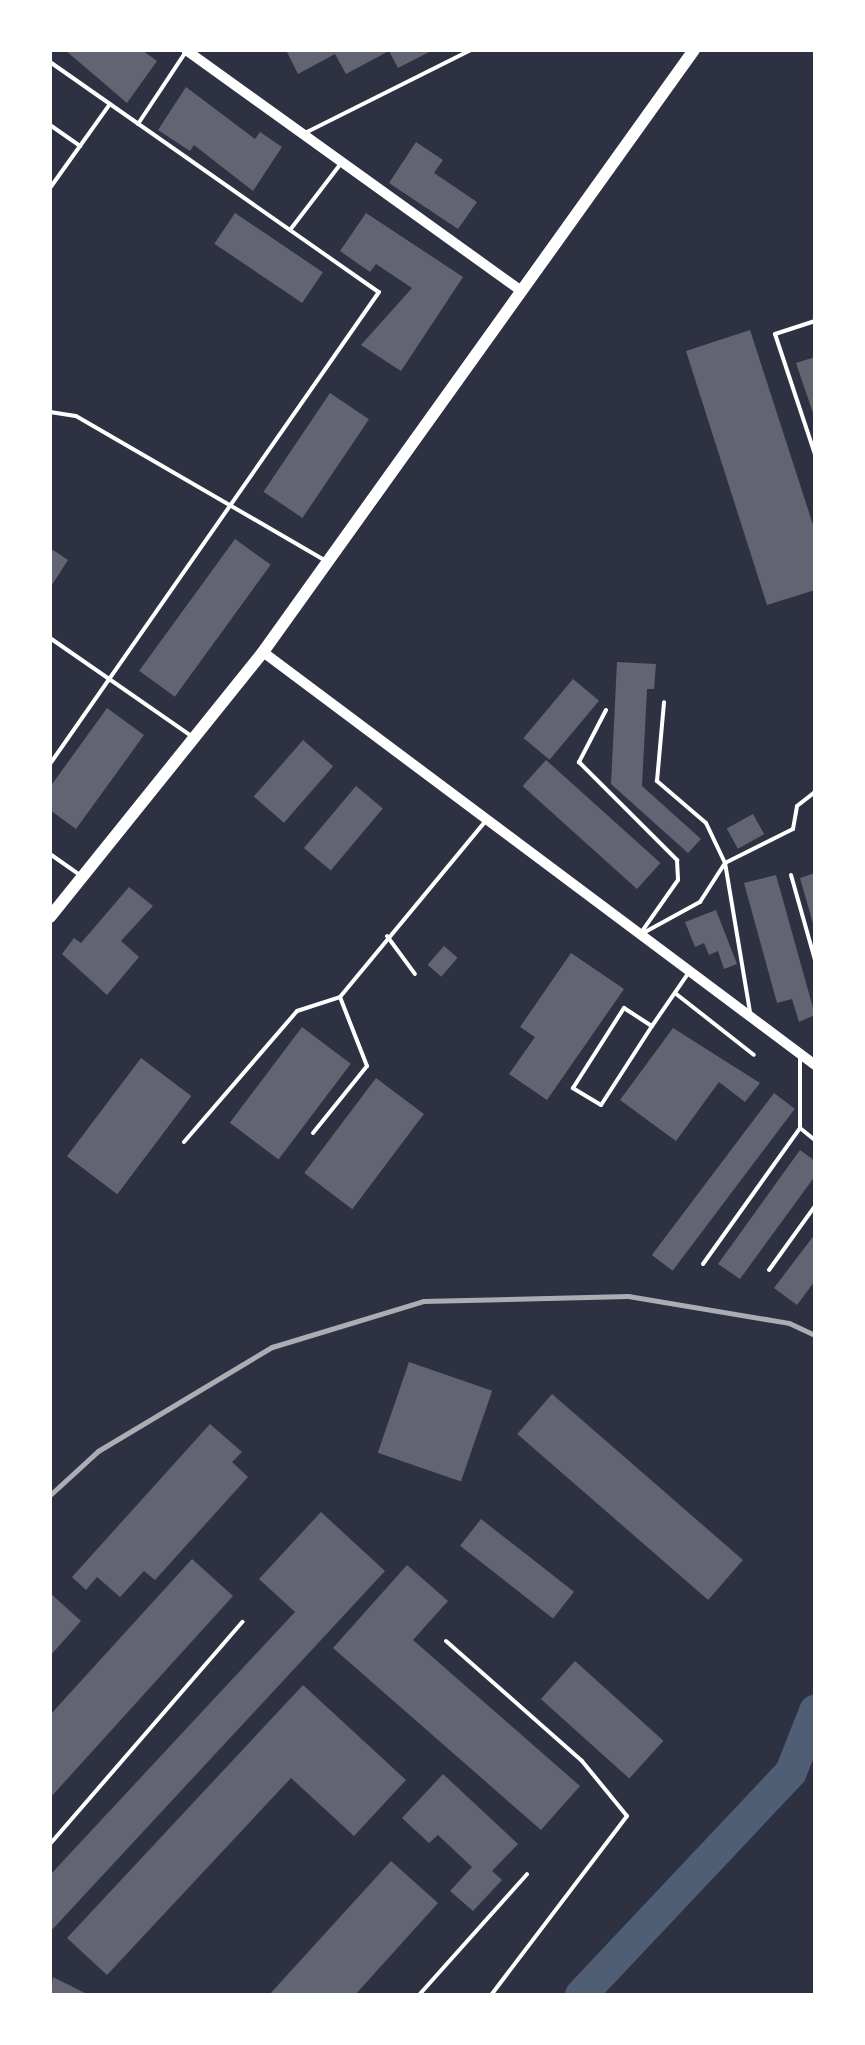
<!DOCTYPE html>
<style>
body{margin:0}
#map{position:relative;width:865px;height:2045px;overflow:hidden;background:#2d3142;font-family:"Source Sans 3",sans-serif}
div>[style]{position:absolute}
.river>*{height:32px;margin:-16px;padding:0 16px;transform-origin:16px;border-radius:16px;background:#4f5d75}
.building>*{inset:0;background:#626471;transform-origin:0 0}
.service>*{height:4px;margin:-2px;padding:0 2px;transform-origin:2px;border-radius:2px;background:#fff}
.tertiary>*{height:10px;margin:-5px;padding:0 5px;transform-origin:5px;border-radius:5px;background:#fff}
.secondary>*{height:12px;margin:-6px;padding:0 6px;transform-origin:6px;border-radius:6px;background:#fff}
.rail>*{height:5px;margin:-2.5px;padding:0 2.5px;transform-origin:2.5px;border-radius:2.5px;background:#abadb3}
span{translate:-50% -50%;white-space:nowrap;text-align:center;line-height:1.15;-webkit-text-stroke:10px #fff;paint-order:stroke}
.frame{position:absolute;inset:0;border:52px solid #fff;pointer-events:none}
</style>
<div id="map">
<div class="river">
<div style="left:581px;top:1995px;width:306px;rotate:-46.7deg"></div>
<div style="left:791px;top:1772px;width:66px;rotate:-68.5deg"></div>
</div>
<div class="building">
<div style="clip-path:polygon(65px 50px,142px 50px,157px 61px,127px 103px)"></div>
<div style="clip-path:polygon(286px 50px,433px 50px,398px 68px,389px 51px,346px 74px,335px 54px,298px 74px)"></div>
<div style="clip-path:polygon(186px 87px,255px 139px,260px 132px,282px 147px,253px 191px,194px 145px,190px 151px,158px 130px)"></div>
<div style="clip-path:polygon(416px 142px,443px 160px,434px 173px,477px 202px,458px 229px,389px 183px)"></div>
<div style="left:235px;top:213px;width:106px;height:37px;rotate:34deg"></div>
<div style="clip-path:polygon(366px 213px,463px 277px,401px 371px,361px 345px,412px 288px,376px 264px,370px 272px,340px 251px)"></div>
<div style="clip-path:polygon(750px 330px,815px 531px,815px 590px,767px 605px,686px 351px)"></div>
<div style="clip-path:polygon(815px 357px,815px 416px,814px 416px,796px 363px)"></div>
<div style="left:330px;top:393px;width:47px;height:119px;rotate:34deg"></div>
<div style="left:235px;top:539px;width:44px;height:163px;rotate:36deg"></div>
<div style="clip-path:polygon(50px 548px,68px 560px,50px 588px)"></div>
<div style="clip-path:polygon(617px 662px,656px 664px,654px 689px,647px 689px,642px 786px,701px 839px,688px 853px,611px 784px)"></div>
<div style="left:573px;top:679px;width:34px;height:77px;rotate:40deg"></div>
<div style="clip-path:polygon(107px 708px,144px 735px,76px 829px,50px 810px,50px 787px)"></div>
<div style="left:303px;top:740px;width:40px;height:75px;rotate:41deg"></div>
<div style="left:546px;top:760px;width:154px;height:35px;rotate:42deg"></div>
<div style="left:356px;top:786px;width:35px;height:81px;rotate:40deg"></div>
<div style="left:753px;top:814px;width:23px;height:30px;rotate:61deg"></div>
<div style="clip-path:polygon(815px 873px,815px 927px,814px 927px,800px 878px)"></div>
<div style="clip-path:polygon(776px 875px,815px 1015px,799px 1022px,792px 999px,777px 1003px,744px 883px)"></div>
<div style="clip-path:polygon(129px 887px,153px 906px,121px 941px,139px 957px,107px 995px,62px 954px,74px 938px,81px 943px)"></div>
<div style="clip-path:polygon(716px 910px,737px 964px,724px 969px,718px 951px,709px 955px,704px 943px,695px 947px,685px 922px)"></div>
<div style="left:444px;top:946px;width:18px;height:25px;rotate:41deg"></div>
<div style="clip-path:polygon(571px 953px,624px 989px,547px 1100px,509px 1074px,535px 1037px,520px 1027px)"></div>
<div style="left:302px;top:1027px;width:61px;height:120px;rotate:37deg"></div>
<div style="clip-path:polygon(673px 1028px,760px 1083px,745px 1102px,719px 1082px,676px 1141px,620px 1100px)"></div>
<div style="left:141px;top:1058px;width:63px;height:123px;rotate:37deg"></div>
<div style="left:376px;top:1078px;width:60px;height:119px;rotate:37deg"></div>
<div style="left:774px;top:1093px;width:26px;height:203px;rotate:37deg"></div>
<div style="clip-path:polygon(800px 1150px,815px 1161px,815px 1176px,740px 1279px,718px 1264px)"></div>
<div style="clip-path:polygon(815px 1234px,815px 1281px,797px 1305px,774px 1288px)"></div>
<div style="left:409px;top:1362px;width:88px;height:96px;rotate:19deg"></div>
<div style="left:552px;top:1394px;width:253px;height:53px;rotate:41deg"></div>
<div style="clip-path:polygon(210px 1424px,242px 1452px,232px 1462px,248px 1477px,155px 1580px,144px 1571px,120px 1597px,97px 1577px,86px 1590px,72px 1577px)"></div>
<div style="clip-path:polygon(321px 1512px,385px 1571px,50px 1932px,50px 1875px,295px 1612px,259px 1579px)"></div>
<div style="left:481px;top:1519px;width:118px;height:34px;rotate:38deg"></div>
<div style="clip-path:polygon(192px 1559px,233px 1596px,50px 1798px,50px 1715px)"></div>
<div style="clip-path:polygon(407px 1565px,448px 1601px,413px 1640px,580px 1786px,541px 1830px,333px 1648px)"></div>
<div style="clip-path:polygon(50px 1593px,81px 1621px,50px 1656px)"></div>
<div style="left:575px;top:1661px;width:119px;height:51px;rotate:42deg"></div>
<div style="clip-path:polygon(303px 1685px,406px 1780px,354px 1836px,291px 1778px,107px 1975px,67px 1938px)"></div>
<div style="clip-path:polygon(443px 1774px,518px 1844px,492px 1871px,502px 1880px,473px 1911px,450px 1891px,472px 1867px,438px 1835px,429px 1843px,402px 1818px)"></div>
<div style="clip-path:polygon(391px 1861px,438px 1903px,355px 1995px,269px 1995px)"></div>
<div style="clip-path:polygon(53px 1977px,89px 1995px,50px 1995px)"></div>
</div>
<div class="service">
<div style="left:50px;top:62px;width:401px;rotate:35deg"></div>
<div style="left:379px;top:292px;width:575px;rotate:124.88deg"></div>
<div style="left:138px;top:124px;width:85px;rotate:-56.5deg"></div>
<div style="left:50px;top:125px;width:37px;rotate:35deg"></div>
<div style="left:305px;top:133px;width:186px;rotate:-26.6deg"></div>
<div style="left:50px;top:188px;width:103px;rotate:-54.5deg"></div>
<div style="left:290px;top:230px;width:86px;rotate:-52.6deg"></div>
<div style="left:815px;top:321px;width:42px;rotate:162deg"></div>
<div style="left:775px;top:334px;width:126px;rotate:71.6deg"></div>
<div style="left:50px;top:412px;width:26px;rotate:9deg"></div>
<div style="left:76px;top:416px;width:287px;rotate:30.1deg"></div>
<div style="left:50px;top:638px;width:170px;rotate:34.7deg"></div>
<div style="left:606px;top:710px;width:59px;rotate:117.4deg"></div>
<div style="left:579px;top:762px;width:139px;rotate:45deg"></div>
<div style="left:677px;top:860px;width:20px;rotate:87deg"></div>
<div style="left:678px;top:880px;width:61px;rotate:125deg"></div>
<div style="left:50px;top:854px;width:35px;rotate:35deg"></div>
<div style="left:791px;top:875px;width:88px;rotate:74.2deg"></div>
<div style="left:645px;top:932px;width:63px;rotate:-28.6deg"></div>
<div style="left:700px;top:902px;width:46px;rotate:-57.3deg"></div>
<div style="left:725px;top:863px;width:44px;rotate:-115.4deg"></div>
<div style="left:706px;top:823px;width:65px;rotate:-139.4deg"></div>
<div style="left:657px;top:781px;width:79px;rotate:-84.9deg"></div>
<div style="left:387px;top:936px;width:47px;rotate:53.6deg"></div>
<div style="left:675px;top:993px;width:100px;rotate:38.1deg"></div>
<div style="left:750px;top:1012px;width:151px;rotate:-99.5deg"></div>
<div style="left:725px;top:863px;width:76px;rotate:-26.6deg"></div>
<div style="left:793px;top:829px;width:23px;rotate:-80deg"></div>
<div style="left:797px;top:806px;width:23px;rotate:-38deg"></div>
<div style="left:652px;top:1026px;width:94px;rotate:122.8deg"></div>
<div style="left:601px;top:1105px;width:33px;rotate:-149deg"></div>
<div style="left:573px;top:1088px;width:95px;rotate:-57.5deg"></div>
<div style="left:624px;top:1008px;width:33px;rotate:33deg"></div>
<div style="left:652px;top:1026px;width:62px;rotate:-55.5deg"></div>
<div style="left:800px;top:1059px;width:69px;rotate:90deg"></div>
<div style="left:800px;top:1128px;width:19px;rotate:39deg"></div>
<div style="left:313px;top:1133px;width:86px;rotate:-51.1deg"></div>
<div style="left:367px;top:1066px;width:74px;rotate:-111.4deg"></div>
<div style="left:184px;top:1142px;width:173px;rotate:-49.2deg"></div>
<div style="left:297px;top:1011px;width:45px;rotate:-18deg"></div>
<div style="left:340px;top:997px;width:226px;rotate:-50.4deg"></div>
<div style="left:703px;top:1264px;width:167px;rotate:-54.5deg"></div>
<div style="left:769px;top:1270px;width:79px;rotate:-54.3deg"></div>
<div style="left:446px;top:1641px;width:181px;rotate:41.4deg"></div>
<div style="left:582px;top:1761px;width:71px;rotate:50.7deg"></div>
<div style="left:627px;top:1816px;width:225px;rotate:127.2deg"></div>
<div style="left:50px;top:1844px;width:294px;rotate:-49.1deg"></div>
<div style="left:419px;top:1995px;width:162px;rotate:-48.2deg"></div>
</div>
<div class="tertiary">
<div style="left:186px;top:50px;width:409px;rotate:35.7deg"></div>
<div style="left:263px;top:652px;width:689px;rotate:36.8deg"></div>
</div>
<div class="secondary">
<div style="left:50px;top:917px;width:340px;rotate:-51.2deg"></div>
<div style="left:263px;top:652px;width:740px;rotate:-54.4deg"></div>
</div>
<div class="rail">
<div style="left:50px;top:1495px;width:65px;rotate:-42.5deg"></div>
<div style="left:98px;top:1451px;width:203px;rotate:-30.9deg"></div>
<div style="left:272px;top:1347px;width:158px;rotate:-16.9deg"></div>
<div style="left:423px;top:1301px;width:205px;rotate:-1.4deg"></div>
<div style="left:628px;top:1296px;width:163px;rotate:9.5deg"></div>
<div style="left:789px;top:1323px;width:29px;rotate:25deg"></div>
</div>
<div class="frame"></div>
</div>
